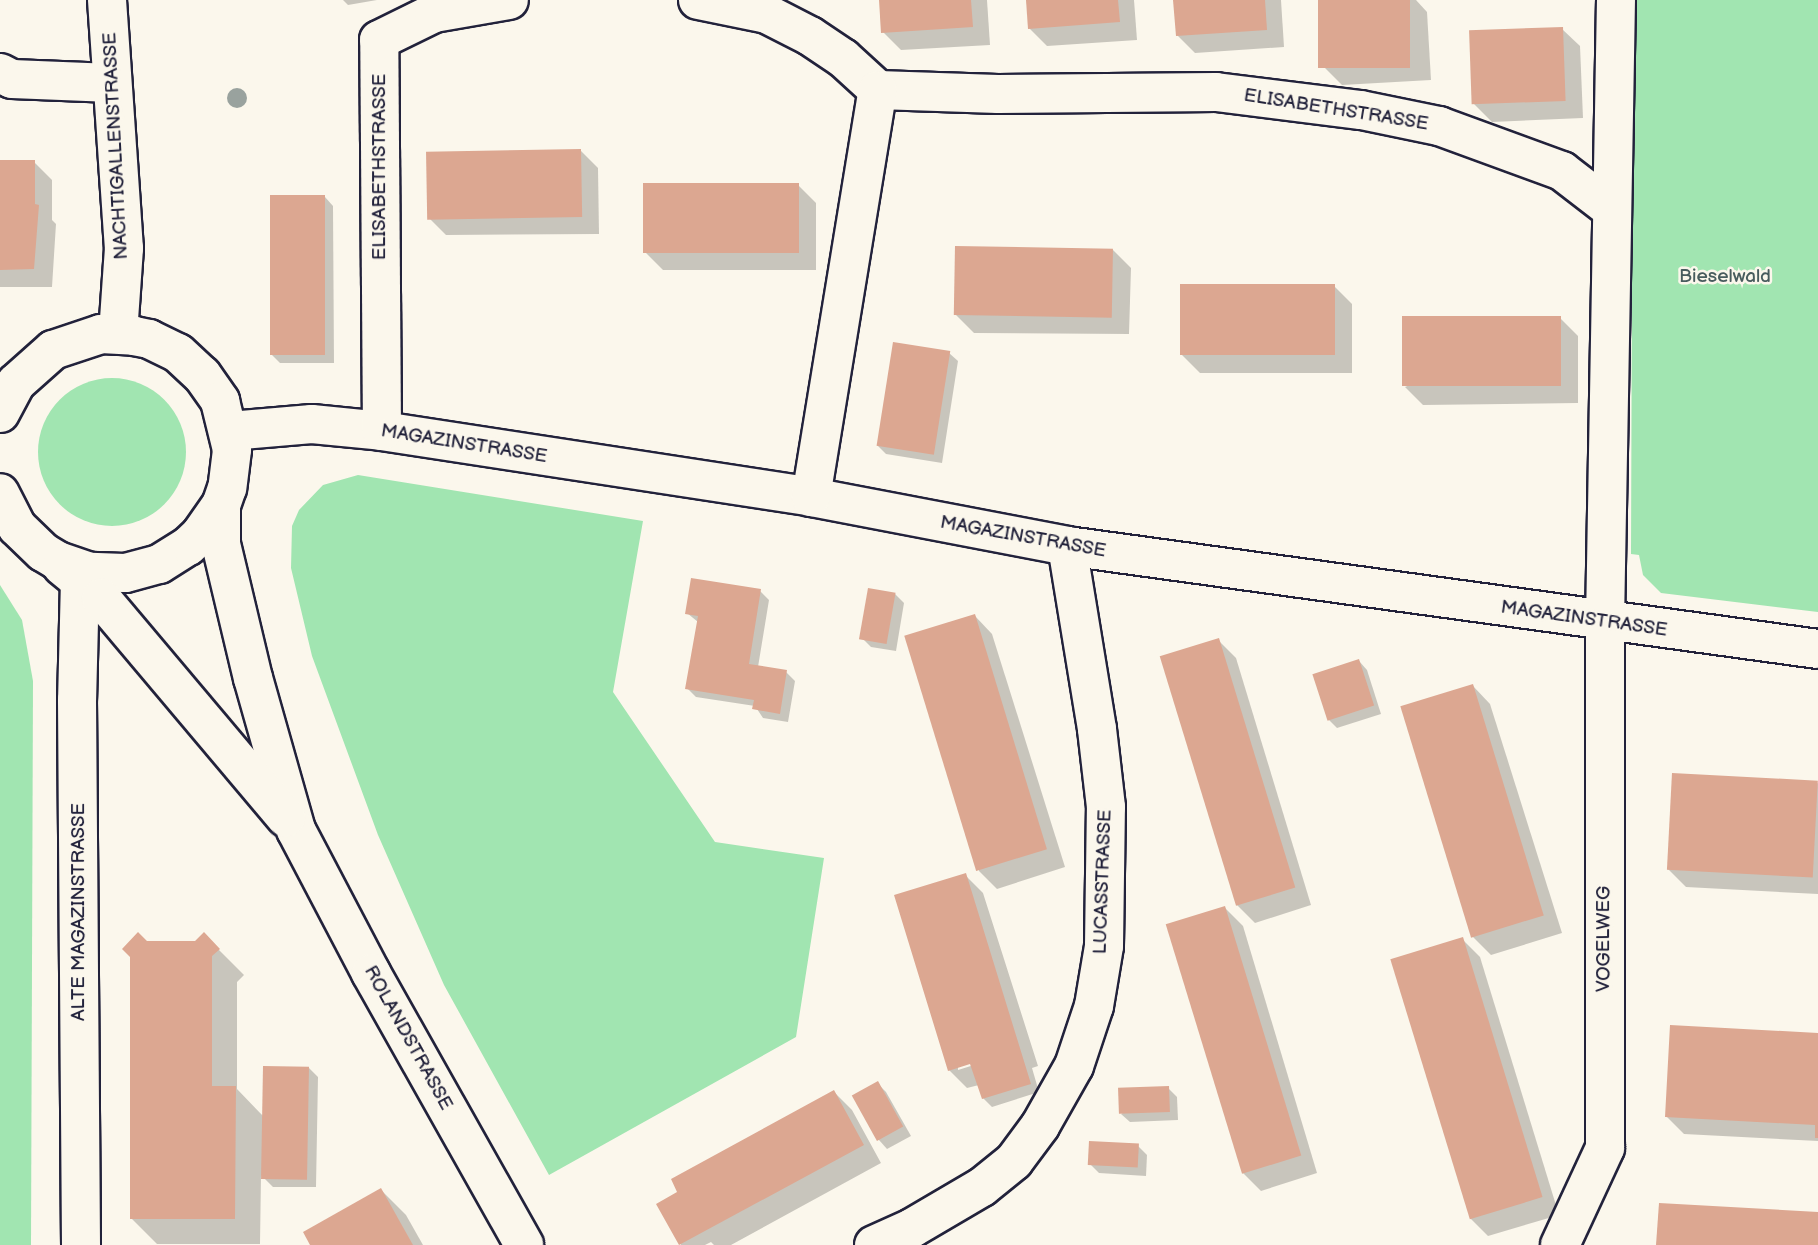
<!DOCTYPE html>
<style>
body{margin:0}
#map{position:relative;width:1818px;height:1245px;overflow:hidden;background:#fbf7ec;font-family:"Balsamiq Sans",sans-serif}
div>[style]{position:absolute}
.green>*{inset:0;background:#a1e5b1}
.round{border-radius:50%}
.shadow>*{inset:0;background:#0003}
.building>*{inset:0;background:#dca791;transform-origin:0 0}
.roads{filter:drop-shadow(2px 0 #22223b) drop-shadow(-2px 0 #22223b) drop-shadow(0 2px #22223b) drop-shadow(0 -2px #22223b)}
.minor>*{height:38px;margin:-19px;padding:0 19px;transform-origin:19px;border-radius:19px;background:#fbf7ec}
.major>*{height:38px;margin:-19px;padding:0 19px;transform-origin:19px;border-radius:19px;background:#fbf7ec}
.trees>*{width:20px;height:20px;margin:-10px;border-radius:50%;background:#99a29e}
span{translate:-50% -50%;white-space:nowrap;text-align:center;line-height:1.15;-webkit-text-stroke:5px #fbf7ec;paint-order:stroke}
.street-label{font-size:19px;color:#22223b}
.park-label{font-size:19px;color:#485c5e}
</style>
<div id="map">
<div class="green">
<div style="clip-path:polygon(1633px 0,1818px 0,1818px 612px,1661px 593px,1643px 575px,1639px 555px,1631px 554px)"></div>
<div class="round" style="left:38px;top:378px;width:148px;height:148px"></div>
<div style="clip-path:polygon(358px 475px,643px 521px,613px 692px,715px 842px,824px 858px,796px 1037px,549px 1175px,444px 985px,378px 835px,312px 656px,291px 568px,292px 526px,299px 510px,323px 485px)"></div>
<div style="clip-path:polygon(0 585px,22px 620px,33px 681px,31px 1245px,0 1245px)"></div>
</div>
<div class="shadow">
<div style="clip-path:polygon(343px 0,377px 0,348px 5px)"></div>
<div style="clip-path:polygon(881px 0,987px 0,990px 45px,901px 50px,883px 32px)"></div>
<div style="clip-path:polygon(1027px 0,1134px 0,1137px 40px,1047px 46px,1029px 28px)"></div>
<div style="clip-path:polygon(1175px 0,1281px 0,1284px 47px,1195px 53px,1177px 35px)"></div>
<div style="clip-path:polygon(1320px 0,1416px 0,1427px 12px,1431px 80px,1342px 85px,1324px 67px)"></div>
<div style="clip-path:polygon(1562px 29px,1580px 46px,1583px 118px,1492px 122px,1474px 104px)"></div>
<div style="clip-path:polygon(580px 150px,598px 168px,599px 234px,446px 235px,428px 217px)"></div>
<div style="clip-path:polygon(0 162px,34px 162px,52px 180px,52px 220px,56px 224px,52px 287px,0 287px)"></div>
<div style="clip-path:polygon(798px 185px,816px 203px,816px 270px,663px 270px,645px 252px)"></div>
<div style="clip-path:polygon(325px 197px,333px 206px,334px 363px,280px 363px,271px 354px)"></div>
<div style="clip-path:polygon(1113px 250px,1131px 268px,1129px 334px,974px 333px,956px 315px)"></div>
<div style="clip-path:polygon(1334px 286px,1352px 304px,1352px 373px,1200px 373px,1182px 355px)"></div>
<div style="clip-path:polygon(1560px 318px,1578px 336px,1578px 403px,1423px 405px,1405px 387px)"></div>
<div style="clip-path:polygon(949px 353px,958px 361px,942px 463px,886px 454px,877px 445px)"></div>
<div style="clip-path:polygon(760px 591px,769px 600px,758px 667px,786px 672px,795px 681px,788px 722px,763px 718px,755px 706px,696px 697px,687px 688px,698px 622px,687px 613px)"></div>
<div style="clip-path:polygon(895px 594px,904px 603px,896px 651px,871px 647px,862px 638px)"></div>
<div style="clip-path:polygon(975px 616px,992px 634px,1065px 867px,997px 889px,979px 871px)"></div>
<div style="clip-path:polygon(1218px 640px,1236px 658px,1311px 905px,1255px 923px,1237px 905px)"></div>
<div style="clip-path:polygon(1359px 661px,1367px 670px,1381px 714px,1337px 728px,1328px 719px)"></div>
<div style="clip-path:polygon(1473px 686px,1490px 704px,1562px 933px,1491px 955px,1473px 937px)"></div>
<div style="clip-path:polygon(1818px 783px,1818px 894px,1686px 887px,1668px 869px)"></div>
<div style="clip-path:polygon(evenodd,965px 875px,983px 893px,1038px 1066px,1032px 1068px,1039px 1092px,992px 1107px,983px 1098px,979px 1085px,967px 1088px,949px 1070px,965px 875px,971px 1062px,974px 1065px,958px 1070px,958px 1066px,971px 1062px)"></div>
<div style="clip-path:polygon(1225px 908px,1243px 926px,1317px 1173px,1261px 1191px,1243px 1173px)"></div>
<div style="clip-path:polygon(204px 935px,244px 975px,237px 982px,237px 1089px,264px 1117px,309px 1068px,318px 1077px,316px 1187px,273px 1187px,261px 1175px,260px 1244px,157px 1244px,131px 1218px,146px 942px,196px 942px)"></div>
<div style="clip-path:polygon(1462px 939px,1480px 957px,1559px 1215px,1488px 1236px,1470px 1218px)"></div>
<div style="clip-path:polygon(1818px 1035px,1818px 1141px,1684px 1134px,1666px 1116px)"></div>
<div style="clip-path:polygon(877px 1083px,886px 1092px,911px 1136px,887px 1149px,879px 1140px,855px 1095px)"></div>
<div style="clip-path:polygon(1168px 1088px,1177px 1097px,1178px 1120px,1130px 1122px,1121px 1114px)"></div>
<div style="clip-path:polygon(834px 1092px,852px 1110px,881px 1163px,731px 1245px,714px 1245px,711px 1242px,705px 1245px,681px 1245px,658px 1205px)"></div>
<div style="clip-path:polygon(1138px 1146px,1147px 1155px,1146px 1176px,1099px 1173px,1090px 1164px)"></div>
<div style="clip-path:polygon(381px 1190px,406px 1215px,423px 1245px,312px 1245px)"></div>
</div>
<div class="building">
<div style="clip-path:polygon(879px 0,971px 0,973px 27px,881px 33px)"></div>
<div style="clip-path:polygon(1026px 0,1118px 0,1120px 22px,1028px 29px)"></div>
<div style="clip-path:polygon(1173px 0,1265px 0,1267px 30px,1176px 36px)"></div>
<div style="left:1318px;top:0;width:92px;height:68px"></div>
<div style="left:1563px;top:27px;width:74px;height:94px;rotate:88deg"></div>
<div style="left:581px;top:149px;width:68px;height:155px;rotate:89deg"></div>
<div style="clip-path:polygon(0 160px,35px 160px,35px 204px,39px 205px,34px 269px,0 270px)"></div>
<div style="left:643px;top:183px;width:156px;height:70px"></div>
<div style="left:325px;top:195px;width:160px;height:55px;rotate:90deg"></div>
<div style="left:955px;top:246px;width:158px;height:69px;rotate:1deg"></div>
<div style="left:1335px;top:284px;width:71px;height:155px;rotate:90deg"></div>
<div style="left:1561px;top:316px;width:70px;height:159px;rotate:90deg"></div>
<div style="left:893px;top:342px;width:58px;height:105px;rotate:9deg"></div>
<div style="clip-path:polygon(691px 578px,761px 589px,749px 664px,787px 670px,780px 714px,752px 709px,754px 700px,685px 689px,698px 616px,685px 614px)"></div>
<div style="left:868px;top:588px;width:28px;height:52px;rotate:10deg"></div>
<div style="left:975px;top:614px;width:246px;height:74px;rotate:73deg"></div>
<div style="left:1219px;top:638px;width:261px;height:62px;rotate:73deg"></div>
<div style="left:1359px;top:659px;width:49px;height:49px;rotate:72deg"></div>
<div style="left:1473px;top:684px;width:242px;height:76px;rotate:73deg"></div>
<div style="left:1672px;top:773px;width:146px;height:97px;rotate:3deg"></div>
<div style="clip-path:polygon(966px 873px,1031px 1084px,982px 1099px,970px 1064px,948px 1071px,894px 895px)"></div>
<div style="left:1225px;top:906px;width:261px;height:62px;rotate:73deg"></div>
<div style="clip-path:polygon(138px 932px,147px 941px,195px 941px,204px 932px,220px 949px,212px 956px,212px 1086px,236px 1086px,235px 1219px,130px 1219px,130px 957px,122px 949px)"></div>
<div style="left:1463px;top:937px;width:272px;height:76px;rotate:73deg"></div>
<div style="clip-path:polygon(1670px 1025px,1818px 1033px,1818px 1138px,1815px 1138px,1815px 1125px,1665px 1117px)"></div>
<div style="left:263px;top:1066px;width:46px;height:113px;rotate:1deg"></div>
<div style="left:878px;top:1081px;width:52px;height:30px;rotate:61deg"></div>
<div style="left:1169px;top:1086px;width:26px;height:51px;rotate:88deg"></div>
<div style="clip-path:polygon(834px 1090px,864px 1145px,679px 1245px,656px 1204px,677px 1192px,671px 1179px)"></div>
<div style="left:1089px;top:1141px;width:50px;height:24px;rotate:3deg"></div>
<div style="clip-path:polygon(381px 1188px,413px 1245px,310px 1245px,303px 1232px)"></div>
<div style="clip-path:polygon(1659px 1203px,1818px 1212px,1818px 1245px,1656px 1245px)"></div>
</div>
<div class="roads">
<div class="minor">
<div style="left:698px;top:0;width:70px;rotate:11.5deg"></div>
<div style="left:767px;top:14px;width:48px;rotate:27.1deg"></div>
<div style="left:810px;top:36px;width:40px;rotate:34deg"></div>
<div style="left:843px;top:58px;width:47px;rotate:42.4deg"></div>
<div style="left:878px;top:90px;width:120px;rotate:1.9deg"></div>
<div style="left:998px;top:94px;width:218px;rotate:-0.5deg"></div>
<div style="left:1216px;top:92px;width:146px;rotate:7.1deg"></div>
<div style="left:1361px;top:110px;width:80px;rotate:11.6deg"></div>
<div style="left:1439px;top:126px;width:131px;rotate:20.1deg"></div>
<div style="left:1562px;top:171px;width:61px;rotate:37.6deg"></div>
<div style="left:0;top:73px;width:13px;rotate:27deg"></div>
<div style="left:12px;top:79px;width:100px;rotate:2.3deg"></div>
<div style="left:230px;top:431px;width:82px;rotate:-4.9deg"></div>
<div style="left:312px;top:424px;width:70px;rotate:5.7deg"></div>
<div style="left:382px;top:431px;width:434px;rotate:8.7deg"></div>
<div style="left:811px;top:497px;width:261px;rotate:10.8deg"></div>
<div style="left:1067px;top:546px;width:758px;rotate:7.81deg"></div>
<div style="left:382px;top:431px;width:391px;rotate:-90.4deg"></div>
<div style="left:379px;top:40px;width:61px;rotate:-26.1deg"></div>
<div style="left:434px;top:13px;width:76px;rotate:-9.8deg"></div>
<div style="left:811px;top:497px;width:412px;rotate:-80.7deg"></div>
<div style="left:80px;top:580px;width:120px;rotate:91.4deg"></div>
<div style="left:77px;top:700px;width:545px;rotate:89.58deg"></div>
<div style="left:874px;top:1245px;width:42px;rotate:-24.1deg"></div>
<div style="left:912px;top:1228px;width:81px;rotate:-30.4deg"></div>
<div style="left:982px;top:1187px;width:41px;rotate:-39.1deg"></div>
<div style="left:1014px;top:1161px;width:44px;rotate:-53.4deg"></div>
<div style="left:1040px;top:1126px;width:69px;rotate:-60.5deg"></div>
<div style="left:1074px;top:1066px;width:63px;rotate:-71.6deg"></div>
<div style="left:1094px;top:1006px;width:61px;rotate:-80.5deg"></div>
<div style="left:1104px;top:946px;width:139px;rotate:-89.2deg"></div>
<div style="left:1106px;top:807px;width:79px;rotate:-96.6deg"></div>
<div style="left:1097px;top:729px;width:185px;rotate:-99.3deg"></div>
<div style="left:1560px;top:1245px;width:107px;rotate:-65.1deg"></div>
<div style="left:1605px;top:1148px;width:525px;rotate:-90deg"></div>
<div style="left:1605px;top:623px;width:623px;rotate:-88.99deg"></div>
</div>
<div class="major">
<div style="left:107px;top:0;width:249px;rotate:86.1deg"></div>
<div style="left:124px;top:248px;width:86px;rotate:94deg"></div>
<div style="left:0;top:413px;width:34px;rotate:-62deg"></div>
<div style="left:16px;top:383px;width:50px;rotate:-41.7deg"></div>
<div style="left:53px;top:350px;width:51px;rotate:-18.4deg"></div>
<div style="left:101px;top:334px;width:33px;rotate:3deg"></div>
<div style="left:134px;top:336px;width:15px;rotate:11deg"></div>
<div style="left:149px;top:339px;width:32px;rotate:26deg"></div>
<div style="left:178px;top:353px;width:33px;rotate:43deg"></div>
<div style="left:202px;top:375px;width:32px;rotate:55deg"></div>
<div style="left:220px;top:401px;width:50px;rotate:76.2deg"></div>
<div style="left:232px;top:450px;width:38px;rotate:97deg"></div>
<div style="left:227px;top:488px;width:18px;rotate:109deg"></div>
<div style="left:221px;top:505px;width:35px;rotate:125deg"></div>
<div style="left:201px;top:534px;width:18px;rotate:137deg"></div>
<div style="left:188px;top:546px;width:34px;rotate:148deg"></div>
<div style="left:159px;top:564px;width:35px;rotate:165deg"></div>
<div style="left:125px;top:573px;width:35px;rotate:-178deg"></div>
<div style="left:90px;top:572px;width:34px;rotate:-161deg"></div>
<div style="left:58px;top:561px;width:17px;rotate:-149deg"></div>
<div style="left:43px;top:552px;width:36px;rotate:-136deg"></div>
<div style="left:17px;top:527px;width:38px;rotate:-117deg"></div>
<div style="left:221px;top:505px;width:39px;rotate:90deg"></div>
<div style="left:221px;top:544px;width:138px;rotate:76.6deg"></div>
<div style="left:253px;top:678px;width:158px;rotate:74.2deg"></div>
<div style="left:296px;top:830px;width:161px;rotate:62.3deg"></div>
<div style="left:371px;top:973px;width:312px;rotate:60.6deg"></div>
<div style="left:62px;top:566px;width:50px;rotate:39.4deg"></div>
<div style="left:101px;top:598px;width:287px;rotate:49.9deg"></div>
</div>
</div>
<div class="trees">
<div style="left:237px;top:98px"></div>
</div>
<div class="street-label">
<span style="left:1336px;top:110px;rotate:9deg">ELISABETHSTRASSE</span>
<span style="left:116px;top:146px;rotate:-93deg">NACHTIGALLENSTRASSE</span>
<span style="left:380px;top:167px;rotate:-90deg">ELISABETHSTRASSE</span>
<span style="left:464px;top:444px;rotate:9deg">MAGAZINSTRASSE</span>
<span style="left:1023px;top:537px;rotate:10deg">MAGAZINSTRASSE</span>
<span style="left:1584px;top:619px;rotate:8deg">MAGAZINSTRASSE</span>
<span style="left:1103px;top:882px;rotate:-88deg">LUCASSTRASSE</span>
<span style="left:79px;top:912px;rotate:-90deg">ALTE MAGAZINSTRASSE</span>
<span style="left:1604px;top:939px;rotate:-90deg">VOGELWEG</span>
<span style="left:408px;top:1038px;rotate:61deg">ROLANDSTRASSE</span>
</div>
<div class="park-label">
<span style="left:1725px;top:277px">Bieselwald</span>
</div>
</div>
